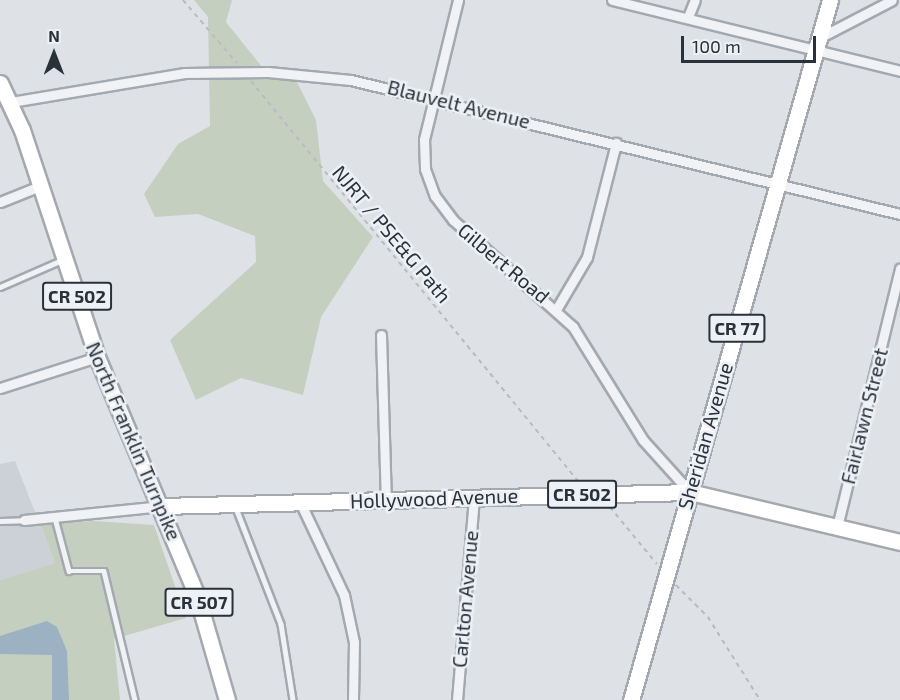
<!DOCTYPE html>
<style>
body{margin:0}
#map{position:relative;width:900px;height:700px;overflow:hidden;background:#dee2e6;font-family:"Exo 2",sans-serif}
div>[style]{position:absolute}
.built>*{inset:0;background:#ccd1d7}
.green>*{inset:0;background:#c5cfc0}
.water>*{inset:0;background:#9cb2c3}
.path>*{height:1.5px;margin-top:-0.75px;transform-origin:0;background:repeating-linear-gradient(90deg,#b8bcc1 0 4.5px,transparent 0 9px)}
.roads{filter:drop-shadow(2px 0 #a4a9af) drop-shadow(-2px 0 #a4a9af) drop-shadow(0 2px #a4a9af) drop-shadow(0 -2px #a4a9af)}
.service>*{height:4.5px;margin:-2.25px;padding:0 2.25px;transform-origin:2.25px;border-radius:2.25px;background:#f0f2f5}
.minor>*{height:9px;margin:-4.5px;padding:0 4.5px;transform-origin:4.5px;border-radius:4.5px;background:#f0f2f5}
.primary>*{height:15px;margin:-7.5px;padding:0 7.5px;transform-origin:7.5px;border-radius:7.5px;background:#fff}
span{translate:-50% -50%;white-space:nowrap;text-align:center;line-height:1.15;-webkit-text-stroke:5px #edf0f4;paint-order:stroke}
.shield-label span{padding:2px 4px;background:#edf0f4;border:2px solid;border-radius:4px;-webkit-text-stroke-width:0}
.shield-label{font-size:18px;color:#29313b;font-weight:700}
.street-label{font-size:20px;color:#29313b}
.north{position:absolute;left:24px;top:24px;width:60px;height:60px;-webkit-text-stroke:4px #edf0f4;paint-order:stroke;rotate:0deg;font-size:16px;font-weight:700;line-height:24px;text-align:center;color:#29313b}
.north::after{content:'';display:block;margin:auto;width:21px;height:27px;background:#29313b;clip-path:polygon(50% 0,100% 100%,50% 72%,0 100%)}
.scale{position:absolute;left:681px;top:36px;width:135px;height:27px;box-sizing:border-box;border:3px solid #29313b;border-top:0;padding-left:8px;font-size:18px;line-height:21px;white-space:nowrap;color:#29313b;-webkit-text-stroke:4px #edf0f4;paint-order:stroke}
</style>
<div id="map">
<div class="built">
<div style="clip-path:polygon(15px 461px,55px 563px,0 580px,0 464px)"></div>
</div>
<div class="green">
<div style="clip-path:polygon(194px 0,232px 0,226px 22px,262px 67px,292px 72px,316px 120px,323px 181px,373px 237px,321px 317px,303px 395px,241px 378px,196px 400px,170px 340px,256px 262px,255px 236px,198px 214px,155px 217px,144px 194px,178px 144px,210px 126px,208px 17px)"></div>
<div style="clip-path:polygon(94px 521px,154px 525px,186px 618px,114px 639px,120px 700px,0 700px,0 580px,55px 563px,40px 524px)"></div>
</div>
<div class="water">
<div style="clip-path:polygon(47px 621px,57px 627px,67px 651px,69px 700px,52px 700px,52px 655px,0 654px,0 636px)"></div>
</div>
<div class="path">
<div style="left:183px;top:0;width:83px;rotate:49.4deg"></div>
<div style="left:251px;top:81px;width:517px;rotate:50.73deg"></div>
<div style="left:610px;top:507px;width:74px;rotate:50.5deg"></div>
<div style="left:676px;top:585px;width:45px;rotate:45deg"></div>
<div style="left:708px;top:617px;width:98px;rotate:57.9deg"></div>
</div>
<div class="roads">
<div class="service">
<div style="left:0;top:287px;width:68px;rotate:-23.5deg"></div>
<div style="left:236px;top:508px;width:124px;rotate:68.8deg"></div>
<div style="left:281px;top:624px;width:77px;rotate:81deg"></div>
<div style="left:55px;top:518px;width:55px;rotate:75.2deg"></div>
<div style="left:69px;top:571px;width:35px"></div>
<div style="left:104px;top:571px;width:133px;rotate:76.5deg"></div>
<div style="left:0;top:521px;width:24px;rotate:-2deg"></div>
</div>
<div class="minor">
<div style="left:458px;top:0;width:143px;rotate:103.7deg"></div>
<div style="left:424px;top:139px;width:30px;rotate:88deg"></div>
<div style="left:425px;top:169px;width:29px;rotate:70deg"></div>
<div style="left:435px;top:196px;width:30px;rotate:53deg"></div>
<div style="left:453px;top:220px;width:161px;rotate:41.7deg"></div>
<div style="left:573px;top:327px;width:133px;rotate:58.2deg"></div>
<div style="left:643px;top:440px;width:70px;rotate:47.9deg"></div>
<div style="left:612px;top:0;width:297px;rotate:13.8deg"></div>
<div style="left:688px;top:17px;width:18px;rotate:-68deg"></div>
<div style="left:819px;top:38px;width:82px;rotate:-27.5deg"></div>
<div style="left:11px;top:102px;width:176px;rotate:-9.5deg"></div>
<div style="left:185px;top:73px;width:83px;rotate:-0.7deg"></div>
<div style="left:268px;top:72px;width:83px;rotate:5.5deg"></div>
<div style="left:351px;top:80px;width:565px;rotate:13.72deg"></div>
<div style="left:0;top:202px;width:43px;rotate:-21.8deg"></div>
<div style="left:557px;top:308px;width:59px;rotate:-59.5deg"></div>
<div style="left:587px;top:257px;width:118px;rotate:-75.7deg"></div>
<div style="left:381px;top:335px;width:164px;rotate:88.3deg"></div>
<div style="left:0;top:388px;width:102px;rotate:-17.7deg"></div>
<div style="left:300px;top:502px;width:103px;rotate:64.7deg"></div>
<div style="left:344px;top:595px;width:48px;rotate:78deg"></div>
<div style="left:354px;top:642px;width:58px;rotate:91deg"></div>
<div style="left:24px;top:520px;width:139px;rotate:-5.8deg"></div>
<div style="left:837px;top:527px;width:266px;rotate:-76.3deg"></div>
<div style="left:457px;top:700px;width:204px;rotate:-85.2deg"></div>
</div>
<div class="primary">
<div style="left:0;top:83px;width:52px;rotate:64.9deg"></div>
<div style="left:22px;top:130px;width:239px;rotate:71.7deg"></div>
<div style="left:97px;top:357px;width:259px;rotate:67.3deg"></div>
<div style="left:197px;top:596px;width:108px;rotate:73.9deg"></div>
<div style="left:162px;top:506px;width:528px;rotate:-1.52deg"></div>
<div style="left:690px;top:492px;width:216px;rotate:13.4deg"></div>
<div style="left:631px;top:700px;width:728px;rotate:-74.13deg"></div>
</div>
</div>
<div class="shield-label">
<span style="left:77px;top:296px">CR 502</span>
<span style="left:737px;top:328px">CR 77</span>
<span style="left:582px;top:494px">CR 502</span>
<span style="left:199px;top:602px">CR 507</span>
</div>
<div class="street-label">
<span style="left:459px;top:104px;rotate:14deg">Blauvelt Avenue</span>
<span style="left:392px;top:234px;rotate:50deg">NJRT / PSE&amp;G Path</span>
<span style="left:504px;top:263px;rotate:40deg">Gilbert Road</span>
<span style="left:864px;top:416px;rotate:-76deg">Fairlawn Street</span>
<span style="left:705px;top:436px;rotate:-74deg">Sheridan Avenue</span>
<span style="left:134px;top:441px;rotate:67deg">North Franklin Turnpike</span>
<span style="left:434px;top:498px;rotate:-2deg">Hollywood Avenue</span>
<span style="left:465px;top:599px;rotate:-85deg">Carlton Avenue</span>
</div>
<div class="north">N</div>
<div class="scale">100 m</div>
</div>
